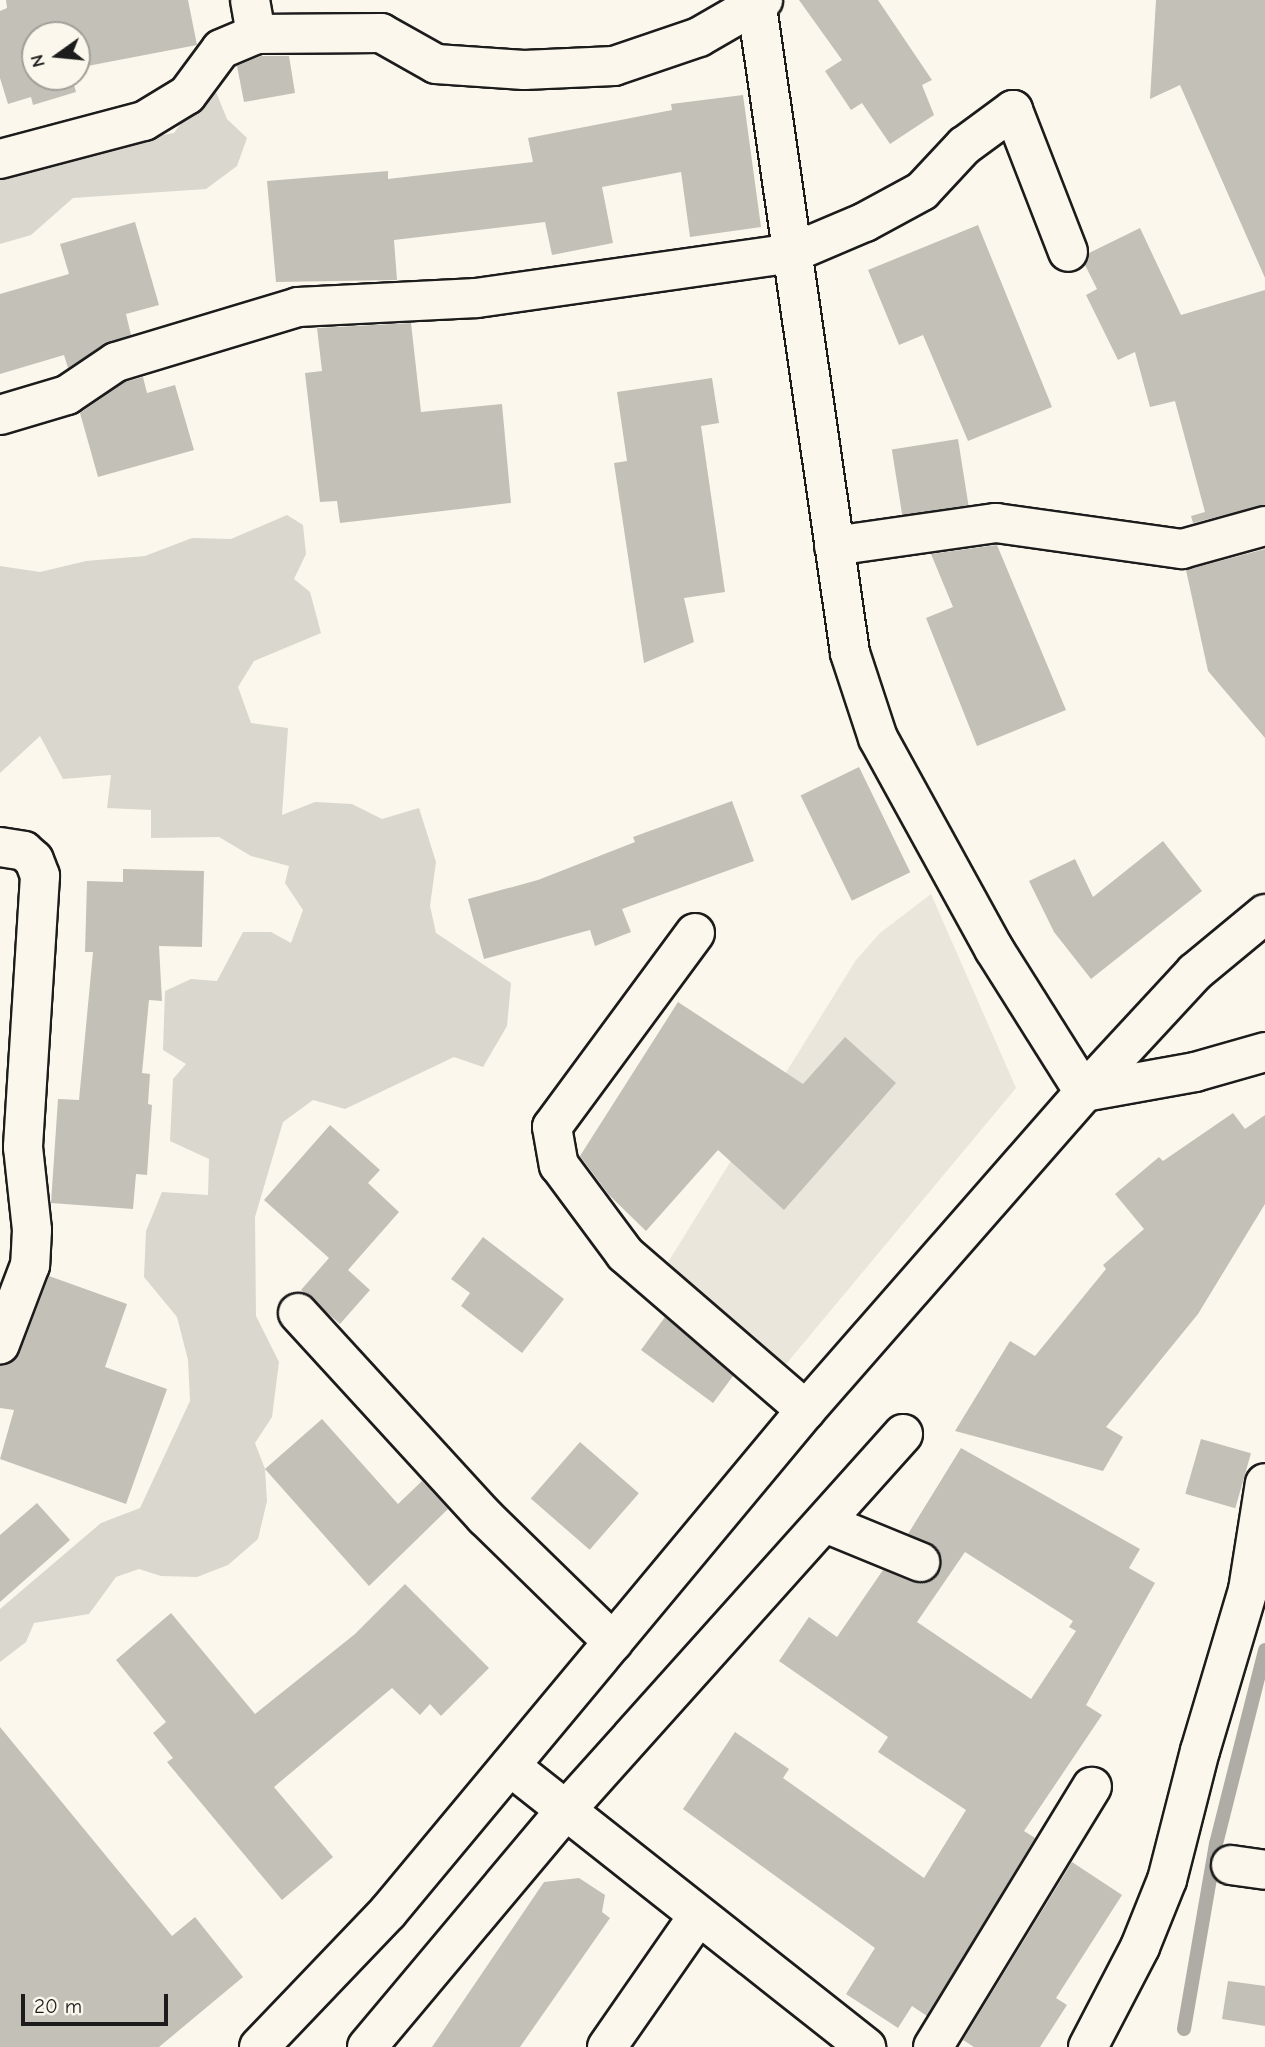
<!DOCTYPE html>
<style>
body{margin:0}
#map{position:relative;width:1265px;height:2047px;overflow:hidden;background:#fbf7ec;font-family:"Comic Neue",sans-serif}
div>[style]{position:absolute}
.built>*{inset:0;background:#eae6dc}
.green>*{inset:0;background:#dad7ce}
.stream>*{height:14px;margin:-7px;padding:0 7px;transform-origin:7px;border-radius:7px;background:#afaca5}
.building>*{inset:0;background:#c3c0b8;transform-origin:0 0}
.roads{filter:drop-shadow(2px 0 #1c1c1c) drop-shadow(-2px 0 #1c1c1c) drop-shadow(0 2px #1c1c1c) drop-shadow(0 -2px #1c1c1c)}
.minor>*{height:38px;margin:-19px;padding:0 19px;transform-origin:19px;border-radius:19px;background:#fbf7ec}
.tertiary>*{height:38px;margin:-19px;padding:0 19px;transform-origin:19px;border-radius:19px;background:#fbf7ec}
span{translate:-50% -50%;white-space:nowrap;text-align:center;line-height:1.15;-webkit-text-stroke:7px #fbf7ec;paint-order:stroke}
.north{position:absolute;left:21px;top:21px;width:70px;height:70px;box-sizing:border-box;background:#fbf7ec;border:2px solid #a29f99;border-radius:50%;rotate:255deg;font-size:19px;font-weight:700;line-height:28px;text-align:center;color:#1c1c1c}
.north::after{content:'';display:block;margin:auto;width:24px;height:32px;background:#1c1c1c;clip-path:polygon(50% 0,100% 100%,50% 72%,0 100%)}
.scale{position:absolute;left:21px;top:1994px;width:147px;height:32px;box-sizing:border-box;border:4px solid #1c1c1c;border-top:0;padding-left:9px;font-size:21px;line-height:24px;white-space:nowrap;color:#1c1c1c;-webkit-text-stroke:5px #fbf7ec;paint-order:stroke}
</style>
<div id="map">
<div class="built">
<div style="clip-path:polygon(931px 894px,1016px 1088px,782px 1369px,665px 1267px,856px 960px,880px 933px)"></div>
</div>
<div class="green">
<div style="clip-path:polygon(216px 92px,227px 119px,247px 138px,237px 166px,206px 189px,73px 198px,31px 235px,0 244px,0 173px,26px 159px,102px 154px,129px 141px,174px 133px,196px 102px)"></div>
<div style="clip-path:polygon(287px 515px,303px 525px,306px 554px,294px 579px,310px 592px,321px 633px,254px 661px,238px 687px,251px 723px,288px 728px,282px 815px,315px 802px,352px 804px,382px 819px,419px 808px,436px 862px,430px 906px,436px 933px,511px 983px,507px 1026px,483px 1067px,454px 1057px,345px 1109px,313px 1100px,283px 1122px,255px 1217px,256px 1316px,279px 1362px,272px 1417px,255px 1443px,265px 1469px,267px 1501px,258px 1539px,228px 1565px,197px 1577px,161px 1576px,139px 1569px,116px 1577px,89px 1614px,34px 1623px,26px 1642px,0 1662px,0 1609px,101px 1523px,140px 1508px,190px 1401px,188px 1360px,177px 1317px,144px 1277px,146px 1231px,162px 1192px,208px 1195px,209px 1159px,170px 1141px,173px 1079px,186px 1064px,163px 1050px,165px 991px,191px 979px,217px 981px,243px 932px,271px 932px,291px 943px,303px 910px,285px 883px,289px 866px,251px 856px,219px 837px,151px 838px,151px 810px,107px 808px,111px 775px,63px 779px,40px 736px,0 773px,0 566px,40px 572px,86px 561px,145px 556px,192px 538px,231px 539px)"></div>
</div>
<div class="stream">
<div style="left:1184px;top:2029px;width:188px;rotate:-80.2deg"></div>
<div style="left:1216px;top:1844px;width:200px;rotate:-75.8deg"></div>
</div>
<div class="building">
<div style="clip-path:polygon(6px 0,188px 0,197px 45px,77px 68px,77px 35px,35px 35px,35px 77px,72px 77px,76px 92px,33px 105px,31px 97px,8px 104px,0 78px,0 11px,7px 8px)"></div>
<div style="clip-path:polygon(799px 0,878px 0,932px 80px,922px 85px,934px 115px,890px 144px,862px 103px,851px 110px,825px 71px,842px 60px)"></div>
<div style="clip-path:polygon(1156px 0,1265px 0,1265px 278px,1180px 85px,1150px 99px)"></div>
<div style="clip-path:polygon(261px 56px,289px 56px,295px 93px,244px 102px,237px 66px)"></div>
<div style="clip-path:polygon(743px 95px,761px 227px,690px 237px,681px 172px,602px 187px,613px 243px,552px 255px,545px 222px,394px 240px,397px 280px,276px 282px,267px 181px,388px 171px,388px 179px,533px 162px,528px 138px,672px 110px,671px 104px)"></div>
<div style="clip-path:polygon(135px 222px,159px 305px,126px 314px,131px 335px,104px 344px,68px 368px,64px 355px,0 374px,0 294px,69px 274px,60px 244px)"></div>
<div style="clip-path:polygon(978px 225px,1052px 407px,968px 441px,923px 335px,899px 345px,868px 270px)"></div>
<div style="clip-path:polygon(1140px 228px,1181px 315px,1265px 290px,1265px 505px,1193px 523px,1191px 516px,1205px 512px,1175px 401px,1150px 407px,1135px 352px,1118px 360px,1086px 295px,1097px 289px,1085px 265px,1089px 253px)"></div>
<div style="clip-path:polygon(411px 323px,421px 412px,502px 404px,511px 503px,340px 523px,337px 501px,320px 502px,305px 373px,322px 371px,317px 328px)"></div>
<div style="clip-path:polygon(143px 377px,147px 393px,175px 385px,194px 450px,98px 477px,80px 413px,125px 382px)"></div>
<div style="clip-path:polygon(712px 378px,719px 423px,701px 426px,725px 592px,684px 598px,694px 642px,644px 663px,614px 463px,627px 461px,617px 392px)"></div>
<div style="left:958px;top:439px;width:67px;height:67px;rotate:81deg"></div>
<div style="clip-path:polygon(997px 545px,1066px 710px,977px 746px,926px 618px,953px 607px,931px 554px)"></div>
<div style="clip-path:polygon(1265px 549px,1265px 738px,1208px 671px,1186px 570px)"></div>
<div style="left:859px;top:767px;width:117px;height:65px;rotate:64deg"></div>
<div style="clip-path:polygon(732px 801px,754px 861px,622px 909px,631px 932px,595px 946px,590px 930px,484px 959px,468px 899px,538px 880px,635px 842px,633px 837px)"></div>
<div style="clip-path:polygon(1163px 841px,1202px 891px,1091px 979px,1054px 932px,1029px 881px,1075px 859px,1093px 897px)"></div>
<div style="clip-path:polygon(123px 869px,204px 871px,202px 947px,159px 946px,162px 1001px,149px 1000px,142px 1073px,150px 1074px,148px 1104px,152px 1105px,147px 1175px,136px 1174px,133px 1209px,51px 1203px,58px 1099px,79px 1100px,93px 952px,85px 952px,87px 881px,123px 882px)"></div>
<div style="clip-path:polygon(678px 1002px,803px 1084px,845px 1037px,896px 1083px,784px 1210px,718px 1150px,646px 1231px,609px 1195px,580px 1156px)"></div>
<div style="clip-path:polygon(1233px 1113px,1245px 1129px,1265px 1115px,1265px 1204px,1198px 1314px,1106px 1427px,1123px 1437px,1103px 1471px,955px 1431px,1010px 1341px,1035px 1356px,1106px 1269px,1103px 1265px,1144px 1229px,1115px 1194px,1159px 1157px,1163px 1161px)"></div>
<div style="clip-path:polygon(330px 1125px,380px 1170px,368px 1183px,399px 1212px,348px 1270px,370px 1290px,340px 1324px,301px 1290px,329px 1258px,264px 1200px)"></div>
<div style="clip-path:polygon(483px 1237px,564px 1299px,522px 1353px,461px 1306px,470px 1293px,451px 1279px)"></div>
<div style="clip-path:polygon(49px 1276px,127px 1304px,105px 1367px,167px 1389px,126px 1504px,0 1459px,14px 1410px,0 1408px,0 1365px,13px 1361px,20px 1352px)"></div>
<div style="clip-path:polygon(665px 1317px,733px 1376px,713px 1403px,641px 1350px)"></div>
<div style="clip-path:polygon(322px 1419px,398px 1504px,422px 1481px,448px 1509px,369px 1586px,265px 1469px)"></div>
<div style="left:1201px;top:1439px;width:52px;height:57px;rotate:16deg"></div>
<div style="left:580px;top:1442px;width:78px;height:75px;rotate:41deg"></div>
<div style="clip-path:polygon(evenodd,961px 1448px,1140px 1549px,1129px 1568px,1155px 1583px,1086px 1705px,1102px 1715px,1024px 1831px,1035px 1838px,927px 2016px,912px 2006px,898px 2028px,846px 1994px,875px 1948px,683px 1809px,735px 1732px,789px 1769px,783px 1778px,924px 1878px,966px 1810px,878px 1752px,888px 1737px,779px 1661px,809px 1617px,837px 1637px,883px 1570px,912px 1582px,934px 1579px,940px 1570px,938px 1549px,908px 1534px,961px 1448px,965px 1552px,1073px 1621px,1069px 1627px,1076px 1631px,1031px 1699px,917px 1622px,965px 1552px)"></div>
<div style="clip-path:polygon(37px 1503px,70px 1540px,0 1602px,0 1535px)"></div>
<div style="clip-path:polygon(405px 1584px,489px 1668px,441px 1716px,430px 1704px,420px 1715px,392px 1688px,274px 1787px,333px 1857px,282px 1900px,167px 1762px,173px 1758px,153px 1733px,166px 1722px,116px 1660px,171px 1613px,255px 1714px,355px 1634px)"></div>
<div style="clip-path:polygon(0 1727px,172px 1936px,195px 1917px,243px 1977px,159px 2047px,0 2047px)"></div>
<div style="clip-path:polygon(1072px 1862px,1122px 1895px,1056px 1998px,1067px 2005px,1040px 2047px,974px 2047px,963px 2040px)"></div>
<div style="clip-path:polygon(579px 1878px,605px 1895px,602px 1912px,610px 1918px,520px 2047px,432px 2047px,544px 1882px)"></div>
<div style="clip-path:polygon(1228px 1981px,1265px 1986px,1265px 2026px,1222px 2019px)"></div>
</div>
<div class="roads">
<div class="minor">
<div style="left:250px;top:0;width:35px;rotate:80deg"></div>
<div style="left:756px;top:0;width:660px;rotate:81.81deg"></div>
<div style="left:850px;top:653px;width:89px;rotate:71.8deg"></div>
<div style="left:878px;top:738px;width:241px;rotate:61.2deg"></div>
<div style="left:994px;top:949px;width:169px;rotate:57.8deg"></div>
<div style="left:1084px;top:1092px;width:113px;rotate:-10.2deg"></div>
<div style="left:1195px;top:1072px;width:73px;rotate:-15.9deg"></div>
<div style="left:0;top:159px;width:149px;rotate:-14.8deg"></div>
<div style="left:144px;top:121px;width:50px;rotate:-31.2deg"></div>
<div style="left:187px;top:95px;width:57px;rotate:-53.5deg"></div>
<div style="left:221px;top:49px;width:38px;rotate:-23deg"></div>
<div style="left:256px;top:34px;width:125px;rotate:-0.5deg"></div>
<div style="left:381px;top:33px;width:63px;rotate:29.4deg"></div>
<div style="left:436px;top:64px;width:88px;rotate:3.9deg"></div>
<div style="left:524px;top:70px;width:90px;rotate:-2.5deg"></div>
<div style="left:614px;top:66px;width:90px;rotate:-18.8deg"></div>
<div style="left:699px;top:37px;width:74px;rotate:-30deg"></div>
<div style="left:0;top:415px;width:70px;rotate:-16.6deg"></div>
<div style="left:67px;top:395px;width:59px;rotate:-34deg"></div>
<div style="left:116px;top:362px;width:190px;rotate:-16.8deg"></div>
<div style="left:298px;top:307px;width:179px;rotate:-2.9deg"></div>
<div style="left:477px;top:298px;width:318px;rotate:-8.1deg"></div>
<div style="left:792px;top:253px;width:79px;rotate:-23deg"></div>
<div style="left:865px;top:222px;width:65px;rotate:-28.5deg"></div>
<div style="left:922px;top:191px;width:62px;rotate:-47deg"></div>
<div style="left:964px;top:146px;width:61px;rotate:-36.3deg"></div>
<div style="left:1013px;top:110px;width:152px;rotate:68.8deg"></div>
<div style="left:834px;top:546px;width:164px;rotate:-8.1deg"></div>
<div style="left:996px;top:523px;width:188px;rotate:8deg"></div>
<div style="left:1182px;top:549px;width:86px;rotate:-15.5deg"></div>
<div style="left:0;top:847px;width:24px;rotate:9deg"></div>
<div style="left:24px;top:851px;width:13px;rotate:42deg"></div>
<div style="left:34px;top:860px;width:17px;rotate:69deg"></div>
<div style="left:40px;top:876px;width:272px;rotate:93.6deg"></div>
<div style="left:23px;top:1147px;width:83px;rotate:83.8deg"></div>
<div style="left:32px;top:1230px;width:35px;rotate:93deg"></div>
<div style="left:30px;top:1265px;width:85px;rotate:110.8deg"></div>
<div style="left:695px;top:933px;width:241px;rotate:126.4deg"></div>
<div style="left:552px;top:1127px;width:39px;rotate:80deg"></div>
<div style="left:559px;top:1165px;width:111px;rotate:53.4deg"></div>
<div style="left:625px;top:1254px;width:239px;rotate:40.8deg"></div>
<div style="left:298px;top:1313px;width:277px;rotate:47.5deg"></div>
<div style="left:485px;top:1517px;width:179px;rotate:44.3deg"></div>
<div style="left:825px;top:1523px;width:103px;rotate:22.3deg"></div>
<div style="left:510px;top:1766px;width:454px;rotate:38.3deg"></div>
<div style="left:1231px;top:1865px;width:34px;rotate:8deg"></div>
<div style="left:367px;top:2047px;width:309px;rotate:-50deg"></div>
<div style="left:566px;top:1810px;width:505px;rotate:-48.13deg"></div>
<div style="left:607px;top:2047px;width:160px;rotate:-55.2deg"></div>
<div style="left:933px;top:2047px;width:305px;rotate:-58.6deg"></div>
<div style="left:1088px;top:2047px;width:113px;rotate:-62.5deg"></div>
<div style="left:1140px;top:1947px;width:72px;rotate:-68.1deg"></div>
<div style="left:1167px;top:1880px;width:133px;rotate:-75.7deg"></div>
<div style="left:1200px;top:1751px;width:168px;rotate:-73.4deg"></div>
<div style="left:1248px;top:1590px;width:108px;rotate:-81deg"></div>
</div>
<div class="tertiary">
<div style="left:259px;top:2047px;width:187px;rotate:-46.3deg"></div>
<div style="left:388px;top:1912px;width:653px;rotate:-50.22deg"></div>
<div style="left:806px;top:1410px;width:422px;rotate:-48.8deg"></div>
<div style="left:1084px;top:1092px;width:163px;rotate:-47.2deg"></div>
<div style="left:1195px;top:972px;width:91px;rotate:-39.6deg"></div>
</div>
</div>
<div class="north">N</div>
<div class="scale">20 m</div>
</div>
